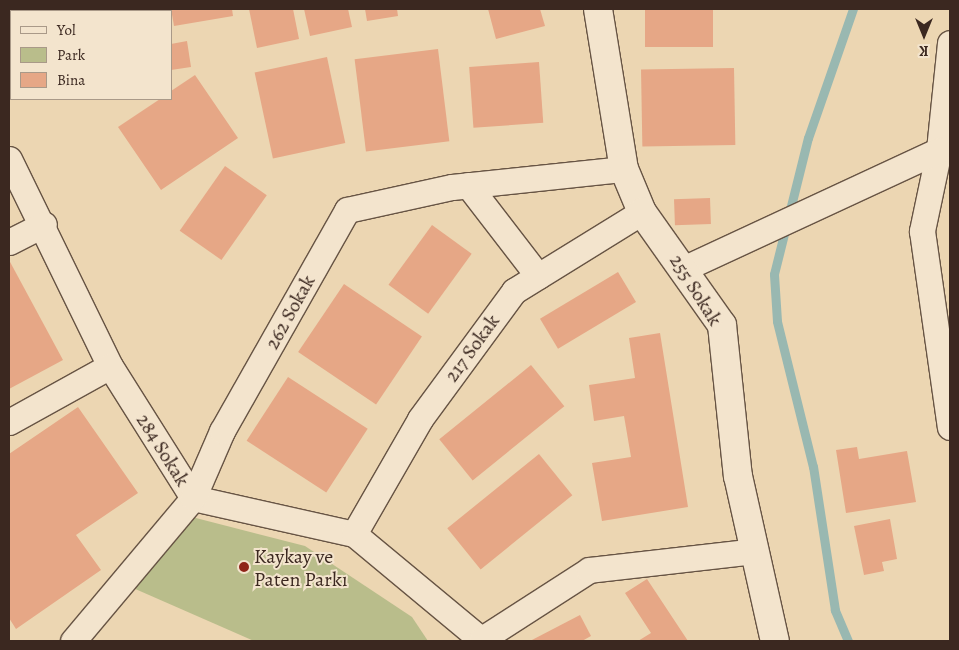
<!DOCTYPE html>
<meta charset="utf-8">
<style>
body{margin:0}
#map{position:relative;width:959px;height:650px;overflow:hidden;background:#ecd6b2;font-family:Alegreya,serif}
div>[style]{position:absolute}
.green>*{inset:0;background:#b9bd8b}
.stream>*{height:9px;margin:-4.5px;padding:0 4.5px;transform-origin:4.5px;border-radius:4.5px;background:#99b8b1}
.building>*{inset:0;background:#e6a786;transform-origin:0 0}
.roads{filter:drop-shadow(1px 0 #675444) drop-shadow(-1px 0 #675444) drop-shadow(0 1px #675444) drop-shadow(0 -1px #675444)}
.street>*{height:25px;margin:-12.5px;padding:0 12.5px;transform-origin:12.5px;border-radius:12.5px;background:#f3e4cd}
.secondary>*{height:28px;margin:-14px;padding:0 14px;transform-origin:14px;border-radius:14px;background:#f3e4cd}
.dots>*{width:14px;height:14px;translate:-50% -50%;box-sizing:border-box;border:2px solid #f3e4cd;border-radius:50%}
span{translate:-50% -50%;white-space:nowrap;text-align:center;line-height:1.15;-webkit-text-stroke:4px #f3e4cd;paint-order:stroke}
.street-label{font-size:20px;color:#3b2820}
.poi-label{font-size:20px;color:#3b2820}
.left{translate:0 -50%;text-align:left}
.frame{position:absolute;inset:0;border:10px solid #3b2820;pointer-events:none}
.legend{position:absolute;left:10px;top:10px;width:162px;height:90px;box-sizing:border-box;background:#f3e4cd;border:1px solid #a99988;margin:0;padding:6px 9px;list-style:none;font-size:15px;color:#3b2820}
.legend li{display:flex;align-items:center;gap:10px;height:25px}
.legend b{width:25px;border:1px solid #a99988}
.north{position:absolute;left:899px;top:10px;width:50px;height:50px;-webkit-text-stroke:4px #f3e4cd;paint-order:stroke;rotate:180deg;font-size:14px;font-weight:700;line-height:20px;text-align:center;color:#3b2820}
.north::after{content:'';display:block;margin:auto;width:18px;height:22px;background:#3b2820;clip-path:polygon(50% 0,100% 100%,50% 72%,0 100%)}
</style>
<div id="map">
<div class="green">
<div style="clip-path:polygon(192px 517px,305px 546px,412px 617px,428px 641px,254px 641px,133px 588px)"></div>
</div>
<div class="stream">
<div style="left:848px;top:641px;width:34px;rotate:-113deg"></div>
<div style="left:835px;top:610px;width:145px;rotate:-98.7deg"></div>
<div style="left:813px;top:467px;width:150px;rotate:-103.9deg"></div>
<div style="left:777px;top:321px;width:47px;rotate:-93.7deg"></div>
<div style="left:774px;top:274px;width:140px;rotate:-76deg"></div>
<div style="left:808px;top:138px;width:137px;rotate:-70.8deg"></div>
</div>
<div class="building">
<div style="clip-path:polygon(9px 9px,44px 9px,11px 11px,9px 28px)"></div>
<div style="clip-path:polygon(171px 9px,232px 9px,233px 16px,174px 26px)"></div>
<div style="clip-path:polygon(249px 9px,293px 9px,299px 39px,257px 48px)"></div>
<div style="clip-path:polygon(304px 9px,348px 9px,352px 27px,310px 36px)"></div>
<div style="clip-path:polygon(365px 9px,397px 9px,398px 16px,367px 21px)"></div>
<div style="clip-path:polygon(488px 9px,540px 9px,545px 26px,496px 39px)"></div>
<div style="left:645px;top:9px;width:68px;height:38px"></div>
<div style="clip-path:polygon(187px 41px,191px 67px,171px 70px,171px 44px)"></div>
<div style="left:438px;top:49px;width:93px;height:84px;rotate:83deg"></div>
<div style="left:327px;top:57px;width:88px;height:74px;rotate:78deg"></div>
<div style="left:539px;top:62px;width:61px;height:70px;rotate:86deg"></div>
<div style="left:734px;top:68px;width:77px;height:93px;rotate:89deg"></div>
<div style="clip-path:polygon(195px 75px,238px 138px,161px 190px,118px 127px,160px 99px,171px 99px,171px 91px)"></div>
<div style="left:225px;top:166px;width:51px;height:79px;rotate:35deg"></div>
<div style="left:710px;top:198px;width:26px;height:36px;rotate:88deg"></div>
<div style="left:432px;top:225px;width:49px;height:74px;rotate:36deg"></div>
<div style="clip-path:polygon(9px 260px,63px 360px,9px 389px)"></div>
<div style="left:618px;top:272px;width:35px;height:91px;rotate:59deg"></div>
<div style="left:344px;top:284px;width:94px;height:82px;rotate:34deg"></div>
<div style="clip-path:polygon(660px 333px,688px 507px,602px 521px,592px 463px,631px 457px,624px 416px,594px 421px,589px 385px,635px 378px,629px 338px)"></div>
<div style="left:531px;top:365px;width:53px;height:118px;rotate:51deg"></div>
<div style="left:288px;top:377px;width:95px;height:76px;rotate:33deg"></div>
<div style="clip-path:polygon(78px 407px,138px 493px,76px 535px,101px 570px,16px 629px,9px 618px,9px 454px)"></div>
<div style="clip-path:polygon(857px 447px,859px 459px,907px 451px,916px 502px,846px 513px,836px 450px)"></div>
<div style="left:539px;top:454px;width:53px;height:118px;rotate:51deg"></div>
<div style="clip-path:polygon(890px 519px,897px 559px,882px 562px,884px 571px,864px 575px,854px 526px)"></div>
<div style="clip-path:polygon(647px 579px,688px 641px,638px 641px,651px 633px,625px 593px)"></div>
<div style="clip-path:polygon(580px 615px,591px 636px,582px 641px,530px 641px)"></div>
</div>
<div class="roads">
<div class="street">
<div style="left:74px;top:11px;width:4px;rotate:-27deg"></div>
<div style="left:950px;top:43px;width:108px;rotate:95.9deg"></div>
<div style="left:939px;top:150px;width:83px;rotate:101.9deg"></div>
<div style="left:922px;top:231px;width:198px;rotate:81.9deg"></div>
<div style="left:9px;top:53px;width:3px;rotate:-45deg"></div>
<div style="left:9px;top:159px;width:230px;rotate:64deg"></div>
<div style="left:110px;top:366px;width:156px;rotate:57.8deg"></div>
<div style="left:193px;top:498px;width:165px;rotate:12.6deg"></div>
<div style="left:354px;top:534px;width:168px;rotate:39.7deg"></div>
<div style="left:468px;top:185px;width:115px;rotate:52.4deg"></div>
<div style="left:9px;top:242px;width:39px;rotate:-27deg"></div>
<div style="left:685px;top:268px;width:280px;rotate:-24.9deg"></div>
<div style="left:9px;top:422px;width:115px;rotate:-29deg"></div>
<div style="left:354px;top:534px;width:133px;rotate:-60.1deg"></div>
<div style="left:420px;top:419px;width:159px;rotate:-53.7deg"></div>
<div style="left:514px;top:291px;width:150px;rotate:-31.7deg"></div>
<div style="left:482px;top:639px;width:127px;rotate:-32.8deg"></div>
<div style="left:589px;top:570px;width:167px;rotate:-6.5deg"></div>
<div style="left:73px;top:641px;width:187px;rotate:-50deg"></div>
<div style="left:193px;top:498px;width:73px;rotate:-66.6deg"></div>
<div style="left:222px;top:431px;width:254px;rotate:-60.5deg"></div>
<div style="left:347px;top:210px;width:107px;rotate:-12.4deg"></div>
<div style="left:452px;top:187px;width:173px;rotate:-6deg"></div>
</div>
<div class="secondary">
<div style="left:598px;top:9px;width:162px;rotate:80.8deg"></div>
<div style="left:624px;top:169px;width:47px;rotate:67.3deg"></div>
<div style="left:642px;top:212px;width:138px;rotate:54.7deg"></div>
<div style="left:722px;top:325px;width:152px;rotate:84deg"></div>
<div style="left:738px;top:476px;width:169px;rotate:77.4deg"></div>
</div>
</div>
<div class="dots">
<div style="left:244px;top:567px;background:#8f2418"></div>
</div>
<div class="street-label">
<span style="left:696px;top:290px;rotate:58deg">255 Sokak</span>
<span style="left:290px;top:312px;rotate:-61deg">262 Sokak</span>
<span style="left:472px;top:348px;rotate:-54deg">217 Sokak</span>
<span style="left:163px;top:450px;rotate:58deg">284 Sokak</span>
</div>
<div class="poi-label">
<span class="left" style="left:254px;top:568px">Kaykay ve<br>Paten Parkı</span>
</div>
<div class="frame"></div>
<ul class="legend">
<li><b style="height:6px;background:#f3e4cd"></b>Yol</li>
<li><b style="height:14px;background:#b9bd8b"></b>Park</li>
<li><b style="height:14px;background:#e6a786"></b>Bina</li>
</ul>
<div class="north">K</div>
</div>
